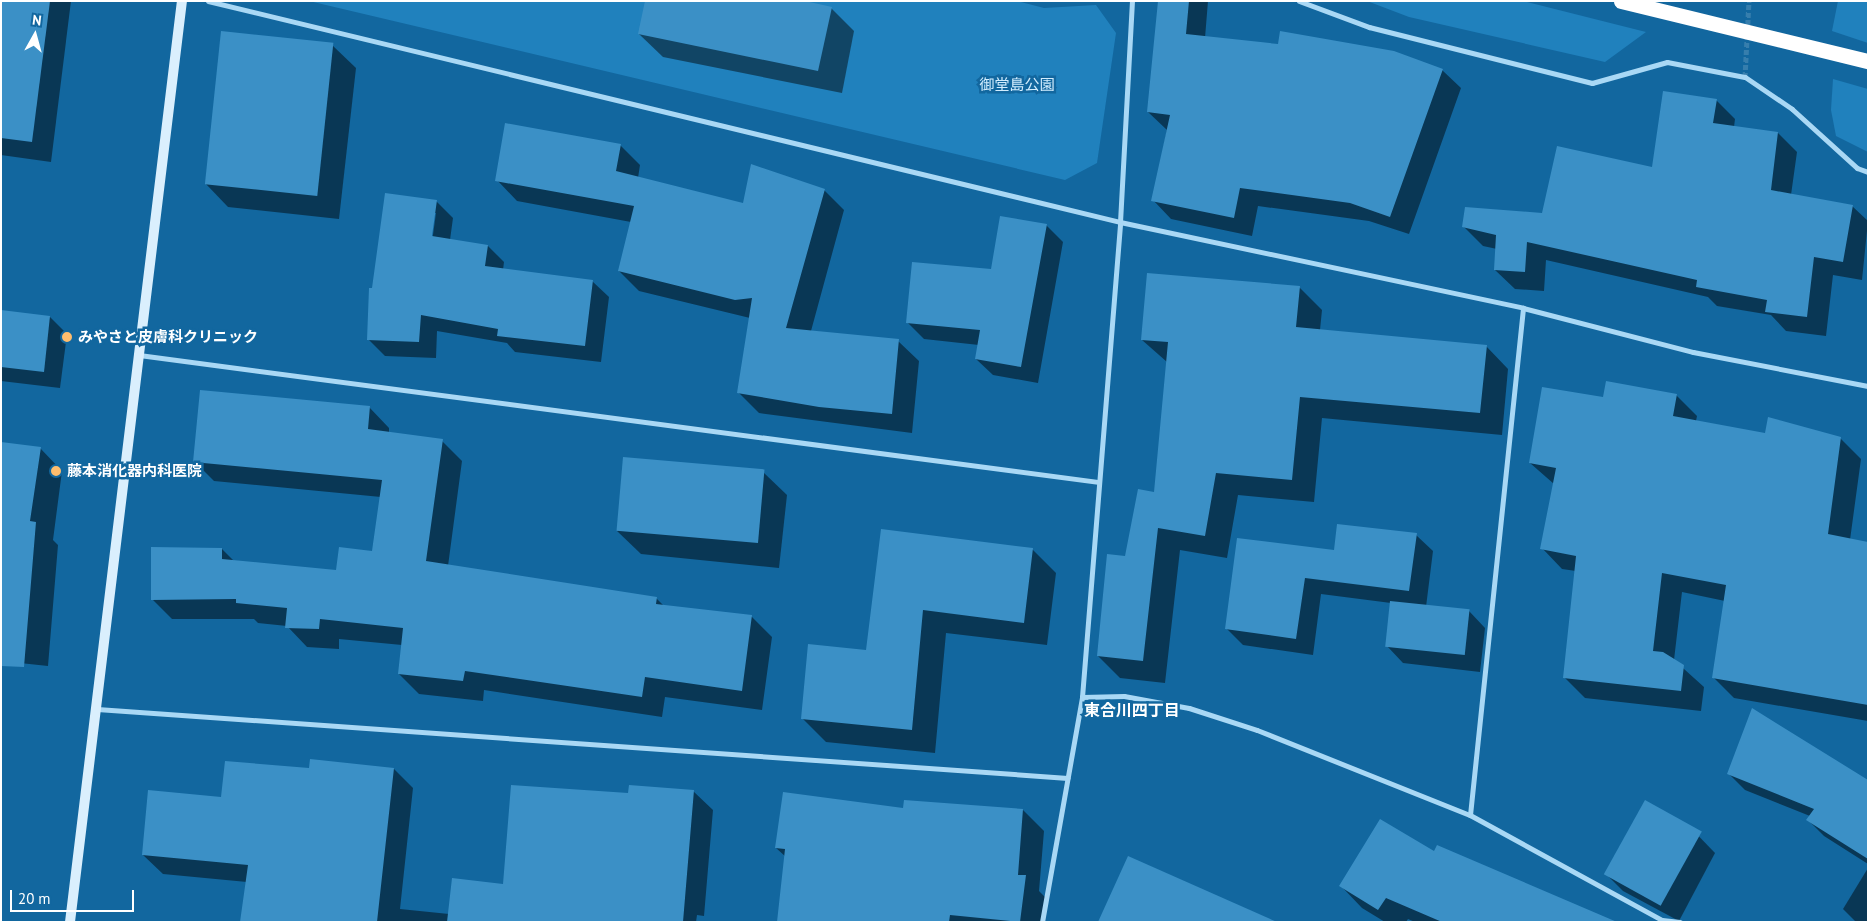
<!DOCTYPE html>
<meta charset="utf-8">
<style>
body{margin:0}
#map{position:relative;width:1869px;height:923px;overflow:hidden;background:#12679f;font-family:"PT Sans","Noto Sans JP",sans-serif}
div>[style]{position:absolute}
.green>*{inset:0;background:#2081bd}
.shadow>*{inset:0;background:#0007}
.building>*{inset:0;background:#3b90c6;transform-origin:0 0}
.street-tunnel>*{height:5px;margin-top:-2.5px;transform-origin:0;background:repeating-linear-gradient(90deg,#367ead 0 5px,transparent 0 7.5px)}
.street>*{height:5px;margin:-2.5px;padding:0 2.5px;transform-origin:2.5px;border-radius:2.5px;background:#a9d8f5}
.secondary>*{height:10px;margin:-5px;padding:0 5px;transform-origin:5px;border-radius:5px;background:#daeffd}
.highway>*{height:15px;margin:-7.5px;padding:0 7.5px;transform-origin:7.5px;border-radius:7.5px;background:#fff}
.dots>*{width:14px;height:14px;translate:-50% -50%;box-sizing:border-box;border:2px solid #12679f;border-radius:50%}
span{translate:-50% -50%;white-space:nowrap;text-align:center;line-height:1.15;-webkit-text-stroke:5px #12679f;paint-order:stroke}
.park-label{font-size:15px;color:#d2edfe}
.poi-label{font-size:15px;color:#fff;font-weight:700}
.left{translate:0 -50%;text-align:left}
.neighbourhood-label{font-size:16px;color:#fff;font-weight:700}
.frame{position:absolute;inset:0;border:2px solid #fff;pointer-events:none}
.north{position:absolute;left:10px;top:10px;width:50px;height:50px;-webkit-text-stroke:4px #12679f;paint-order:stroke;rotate:7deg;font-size:14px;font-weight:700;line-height:20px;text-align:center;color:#fff}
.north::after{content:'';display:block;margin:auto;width:18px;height:22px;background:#fff;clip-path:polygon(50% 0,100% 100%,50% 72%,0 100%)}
.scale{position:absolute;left:10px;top:890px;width:124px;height:22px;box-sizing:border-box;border:2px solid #fff;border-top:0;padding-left:6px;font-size:15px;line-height:18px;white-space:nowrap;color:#fff;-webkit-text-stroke:4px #12679f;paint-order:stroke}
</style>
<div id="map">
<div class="green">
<div style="clip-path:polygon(309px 1px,1017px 1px,1044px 8px,1096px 5px,1116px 33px,1097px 163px,1065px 180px)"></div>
<div style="clip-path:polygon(1367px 1px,1523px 1px,1646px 32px,1605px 62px,1409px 17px)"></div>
<div style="clip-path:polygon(1838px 1px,1868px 1px,1868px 43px,1832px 31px)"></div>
<div style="clip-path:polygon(1833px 79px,1868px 89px,1868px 152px,1836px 136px,1831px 110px)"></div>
</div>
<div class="shadow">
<div style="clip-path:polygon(1px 1px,71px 1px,51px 162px,1px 155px)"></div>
<div style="clip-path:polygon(1159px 1px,1208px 1px,1205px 38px,1442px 70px,1461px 88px,1409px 234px,1369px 221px,1258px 206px,1252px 236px,1171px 219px,1153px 200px,1167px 130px,1148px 112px)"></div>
<div style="clip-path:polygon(831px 8px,854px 31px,842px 93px,663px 57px,639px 34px)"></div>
<div style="clip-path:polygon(332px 45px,356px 68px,339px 219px,228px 207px,205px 183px)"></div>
<div style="clip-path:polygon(1716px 100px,1735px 119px,1734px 127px,1778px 133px,1797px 152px,1791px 195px,1852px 206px,1868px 221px,1862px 280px,1833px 275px,1826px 336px,1786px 331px,1771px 315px,1717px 306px,1708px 297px,1546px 260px,1544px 291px,1515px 289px,1495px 270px,1497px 249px,1483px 246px,1464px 227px,1543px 215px,1653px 169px)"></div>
<div style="clip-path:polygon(620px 145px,640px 165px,638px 178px,744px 204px,824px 190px,844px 210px,811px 331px,898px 341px,919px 361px,912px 433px,759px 413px,738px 392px,750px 318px,639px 291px,619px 271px,631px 222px,517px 201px,497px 180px)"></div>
<div style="clip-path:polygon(evenodd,436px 201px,453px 218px,450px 240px,488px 246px,504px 262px,503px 270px,592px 281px,609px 297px,601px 362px,515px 352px,507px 343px,437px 331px,436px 358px,385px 356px,368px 339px,373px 290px,436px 201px,434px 213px,436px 213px,432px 242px,430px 242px,434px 213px)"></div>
<div style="clip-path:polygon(1046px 225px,1063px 242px,1038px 383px,993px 375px,976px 359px,979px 345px,924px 339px,908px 323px,992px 271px)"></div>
<div style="clip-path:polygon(1300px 288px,1322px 310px,1320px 330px,1486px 346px,1508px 369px,1502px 435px,1322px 418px,1314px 502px,1238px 495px,1227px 558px,1180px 550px,1165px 683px,1120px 678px,1098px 656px,1126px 558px,1155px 493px,1167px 362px,1142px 340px)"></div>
<div style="clip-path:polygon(1px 311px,50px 317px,67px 334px,60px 388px,1px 381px)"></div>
<div style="clip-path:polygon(1676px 395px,1697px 416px,1696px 421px,1766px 434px,1840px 438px,1861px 459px,1850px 540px,1868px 543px,1868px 721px,1734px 698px,1714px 678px,1725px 601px,1682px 592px,1674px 660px,1704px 687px,1701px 711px,1585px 698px,1564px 677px,1576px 571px,1562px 569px,1542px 548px,1554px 484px,1530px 463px,1604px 399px)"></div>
<div style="clip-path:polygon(369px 407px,389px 428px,389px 433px,442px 441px,462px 461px,448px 566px,656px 598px,664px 606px,752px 617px,772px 637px,762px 710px,665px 697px,662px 717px,484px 690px,483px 701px,419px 694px,399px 674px,402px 645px,339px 639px,339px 649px,307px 647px,287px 626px,258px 623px,254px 619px,172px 619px,152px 599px,222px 549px,234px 561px,337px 572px,373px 552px,381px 497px,214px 481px,194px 461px)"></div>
<div style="clip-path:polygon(40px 448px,62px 471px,53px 540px,58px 545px,48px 666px,1px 661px)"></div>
<div style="clip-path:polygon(763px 472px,787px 495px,779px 568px,641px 554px,617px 531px)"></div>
<div style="clip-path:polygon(882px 530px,1033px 550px,1056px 573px,1047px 645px,946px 633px,935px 753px,826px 742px,802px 718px,867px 651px)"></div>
<div style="clip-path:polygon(1416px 535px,1433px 551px,1426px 607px,1469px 611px,1485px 628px,1480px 672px,1403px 663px,1387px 646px,1391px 603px,1321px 594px,1313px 655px,1243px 645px,1226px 628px,1335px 552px)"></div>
<div style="clip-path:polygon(394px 769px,413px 788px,400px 909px,449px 914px,504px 885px,629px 794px,693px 791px,713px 810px,704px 916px,697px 915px,696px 922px,242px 922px,247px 882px,163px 874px,143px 855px,223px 799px,310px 770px)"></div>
<div style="clip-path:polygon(1728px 773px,1868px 781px,1868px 864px,1824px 836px,1808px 820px,1810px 816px,1745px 790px)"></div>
<div style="clip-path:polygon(1023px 810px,1044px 831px,1039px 891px,1046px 898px,1043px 922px,778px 922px,786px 857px,776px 848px)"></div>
<div style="clip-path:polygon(1687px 824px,1715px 853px,1679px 921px,1623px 891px,1606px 874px)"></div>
<div style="clip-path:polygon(1435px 853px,1594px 922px,1415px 922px,1408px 919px,1406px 922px,1385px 922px,1362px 908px,1341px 886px)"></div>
<div style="clip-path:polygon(1868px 868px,1868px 922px,1856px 922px,1843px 909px)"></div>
</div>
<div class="building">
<div style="clip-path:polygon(1px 1px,50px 1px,32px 142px,1px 138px)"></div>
<div style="clip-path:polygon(645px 1px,805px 1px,832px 7px,818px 71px,638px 34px)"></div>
<div style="clip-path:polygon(1158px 1px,1189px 1px,1186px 34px,1278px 44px,1280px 31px,1394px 51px,1443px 69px,1390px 217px,1350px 203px,1240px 188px,1234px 218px,1151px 201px,1170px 115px,1147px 112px)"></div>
<div style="left:221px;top:31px;width:113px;height:154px;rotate:6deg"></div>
<div style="clip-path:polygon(1663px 91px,1717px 99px,1713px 123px,1778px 132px,1771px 190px,1853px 205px,1843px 262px,1814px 257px,1807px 317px,1765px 312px,1767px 300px,1696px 287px,1697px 280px,1527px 242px,1525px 272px,1494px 270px,1496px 235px,1462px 227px,1465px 207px,1542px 213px,1557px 146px,1652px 167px)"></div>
<div style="clip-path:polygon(505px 123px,621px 144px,616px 171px,743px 203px,751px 164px,825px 189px,786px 328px,899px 339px,892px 414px,819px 407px,737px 393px,752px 298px,735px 300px,618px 271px,634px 206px,495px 181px)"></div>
<div style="clip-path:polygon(385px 193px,437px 200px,432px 236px,488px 245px,485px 266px,593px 280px,585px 346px,497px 336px,498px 329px,421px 315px,419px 342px,367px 340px,369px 288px,372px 288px)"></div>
<div style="clip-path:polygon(1000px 216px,1047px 224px,1021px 367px,975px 359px,980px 330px,906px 323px,912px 262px,991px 269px)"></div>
<div style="clip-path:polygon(1147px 273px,1300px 286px,1296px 327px,1487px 345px,1480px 413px,1300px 397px,1292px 480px,1216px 473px,1205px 536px,1158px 528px,1143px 661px,1097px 656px,1107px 554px,1125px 556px,1138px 489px,1154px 492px,1168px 342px,1141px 340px)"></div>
<div style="clip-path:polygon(1px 310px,50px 316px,44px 372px,1px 367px)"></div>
<div style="clip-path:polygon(1606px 381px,1677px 394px,1673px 416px,1765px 433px,1768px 417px,1841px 437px,1828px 534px,1868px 542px,1868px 705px,1712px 678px,1726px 585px,1662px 573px,1653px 651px,1663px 652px,1684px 665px,1681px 691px,1563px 678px,1576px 556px,1540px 549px,1556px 468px,1529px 463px,1542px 387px,1603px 397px)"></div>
<div style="clip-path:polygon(200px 390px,370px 406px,368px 429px,443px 439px,426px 561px,657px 597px,656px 604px,752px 615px,742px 691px,645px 677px,642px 697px,465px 671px,463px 681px,398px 674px,403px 628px,320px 619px,319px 629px,285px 628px,287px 608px,236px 603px,236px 599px,151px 600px,151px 547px,222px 548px,222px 559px,336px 570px,339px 547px,372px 551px,382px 480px,193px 462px)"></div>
<div style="clip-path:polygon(1px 442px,41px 447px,30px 521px,36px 522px,24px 667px,1px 666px)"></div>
<div style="left:623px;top:457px;width:142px;height:74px;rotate:5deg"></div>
<div style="clip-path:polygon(1337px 524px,1417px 533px,1409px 591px,1305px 578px,1296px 639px,1225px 629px,1237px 538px,1334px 550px)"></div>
<div style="clip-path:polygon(881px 529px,1033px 548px,1024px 623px,923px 610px,912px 730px,801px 719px,808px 644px,866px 650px)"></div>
<div style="left:1390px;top:601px;width:80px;height:46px;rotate:6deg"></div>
<div style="clip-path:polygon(1752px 708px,1868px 780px,1868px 859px,1806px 820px,1814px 809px,1727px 774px)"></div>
<div style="clip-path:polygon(310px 759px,394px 768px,377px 922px,240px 922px,248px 865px,142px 855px,148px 790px,221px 797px,225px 761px,309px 768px)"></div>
<div style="clip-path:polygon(511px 785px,628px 793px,629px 785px,694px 790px,683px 922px,447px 922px,452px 878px,503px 884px)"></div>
<div style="clip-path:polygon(783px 792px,903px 808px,904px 800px,1023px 809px,1018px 875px,1026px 875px,1020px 922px,950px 915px,949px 922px,777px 922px,785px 849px,775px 848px)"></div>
<div style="left:1645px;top:800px;width:65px;height:85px;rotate:29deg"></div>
<div style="clip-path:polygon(1380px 819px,1434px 851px,1437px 845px,1617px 922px,1442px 922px,1386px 898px,1378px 910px,1339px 886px)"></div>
<div style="clip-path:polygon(1128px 856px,1277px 922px,1098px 922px)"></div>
</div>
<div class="street-tunnel">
<div style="left:1745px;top:77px;width:76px;rotate:-87deg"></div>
</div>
<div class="street">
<div style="left:208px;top:1px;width:938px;rotate:13.62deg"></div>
<div style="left:1120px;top:222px;width:412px;rotate:12deg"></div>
<div style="left:1523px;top:308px;width:176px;rotate:14.5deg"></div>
<div style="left:1693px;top:352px;width:178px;rotate:11deg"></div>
<div style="left:1299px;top:1px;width:75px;rotate:20.4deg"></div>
<div style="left:1369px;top:27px;width:230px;rotate:14.1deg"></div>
<div style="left:1592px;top:83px;width:78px;rotate:-15.6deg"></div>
<div style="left:1667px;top:62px;width:79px;rotate:10.9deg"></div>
<div style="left:1745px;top:77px;width:57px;rotate:34.2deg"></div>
<div style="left:1792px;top:109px;width:88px;rotate:42.2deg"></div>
<div style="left:1857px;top:168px;width:12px;rotate:20deg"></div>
<div style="left:139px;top:355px;width:967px;rotate:7.54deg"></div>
<div style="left:1082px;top:697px;width:42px;rotate:-1.4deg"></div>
<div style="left:1124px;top:696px;width:66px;rotate:10.5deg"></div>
<div style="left:1189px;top:708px;width:71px;rotate:17.9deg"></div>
<div style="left:1257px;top:730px;width:229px;rotate:21.8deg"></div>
<div style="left:1470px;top:815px;width:219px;rotate:28.7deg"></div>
<div style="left:1662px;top:920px;width:18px;rotate:6deg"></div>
<div style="left:97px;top:709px;width:973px;rotate:4.06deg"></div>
<div style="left:1470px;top:815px;width:510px;rotate:-84.03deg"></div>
<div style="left:1042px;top:922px;width:229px;rotate:-79.9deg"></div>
<div style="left:1082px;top:697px;width:477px;rotate:-85.4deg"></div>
<div style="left:1120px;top:222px;width:221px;rotate:-86.9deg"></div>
</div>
<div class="secondary">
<div style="left:70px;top:922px;width:928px;rotate:-83.07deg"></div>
</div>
<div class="highway">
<div style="left:1621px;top:1px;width:254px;rotate:13.7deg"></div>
</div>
<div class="dots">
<div style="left:67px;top:337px;background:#ffbd6d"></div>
<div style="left:56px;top:471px;background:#ffbd6d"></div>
</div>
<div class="park-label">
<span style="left:1017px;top:85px">御堂島公園</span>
</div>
<div class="poi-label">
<span class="left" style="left:78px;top:337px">みやさと皮膚科クリニック</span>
<span class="left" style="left:67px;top:471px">藤本消化器内科医院</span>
</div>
<div class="neighbourhood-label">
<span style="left:1132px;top:710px">東合川四丁目</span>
</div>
<div class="frame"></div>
<div class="north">N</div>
<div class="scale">20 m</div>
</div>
